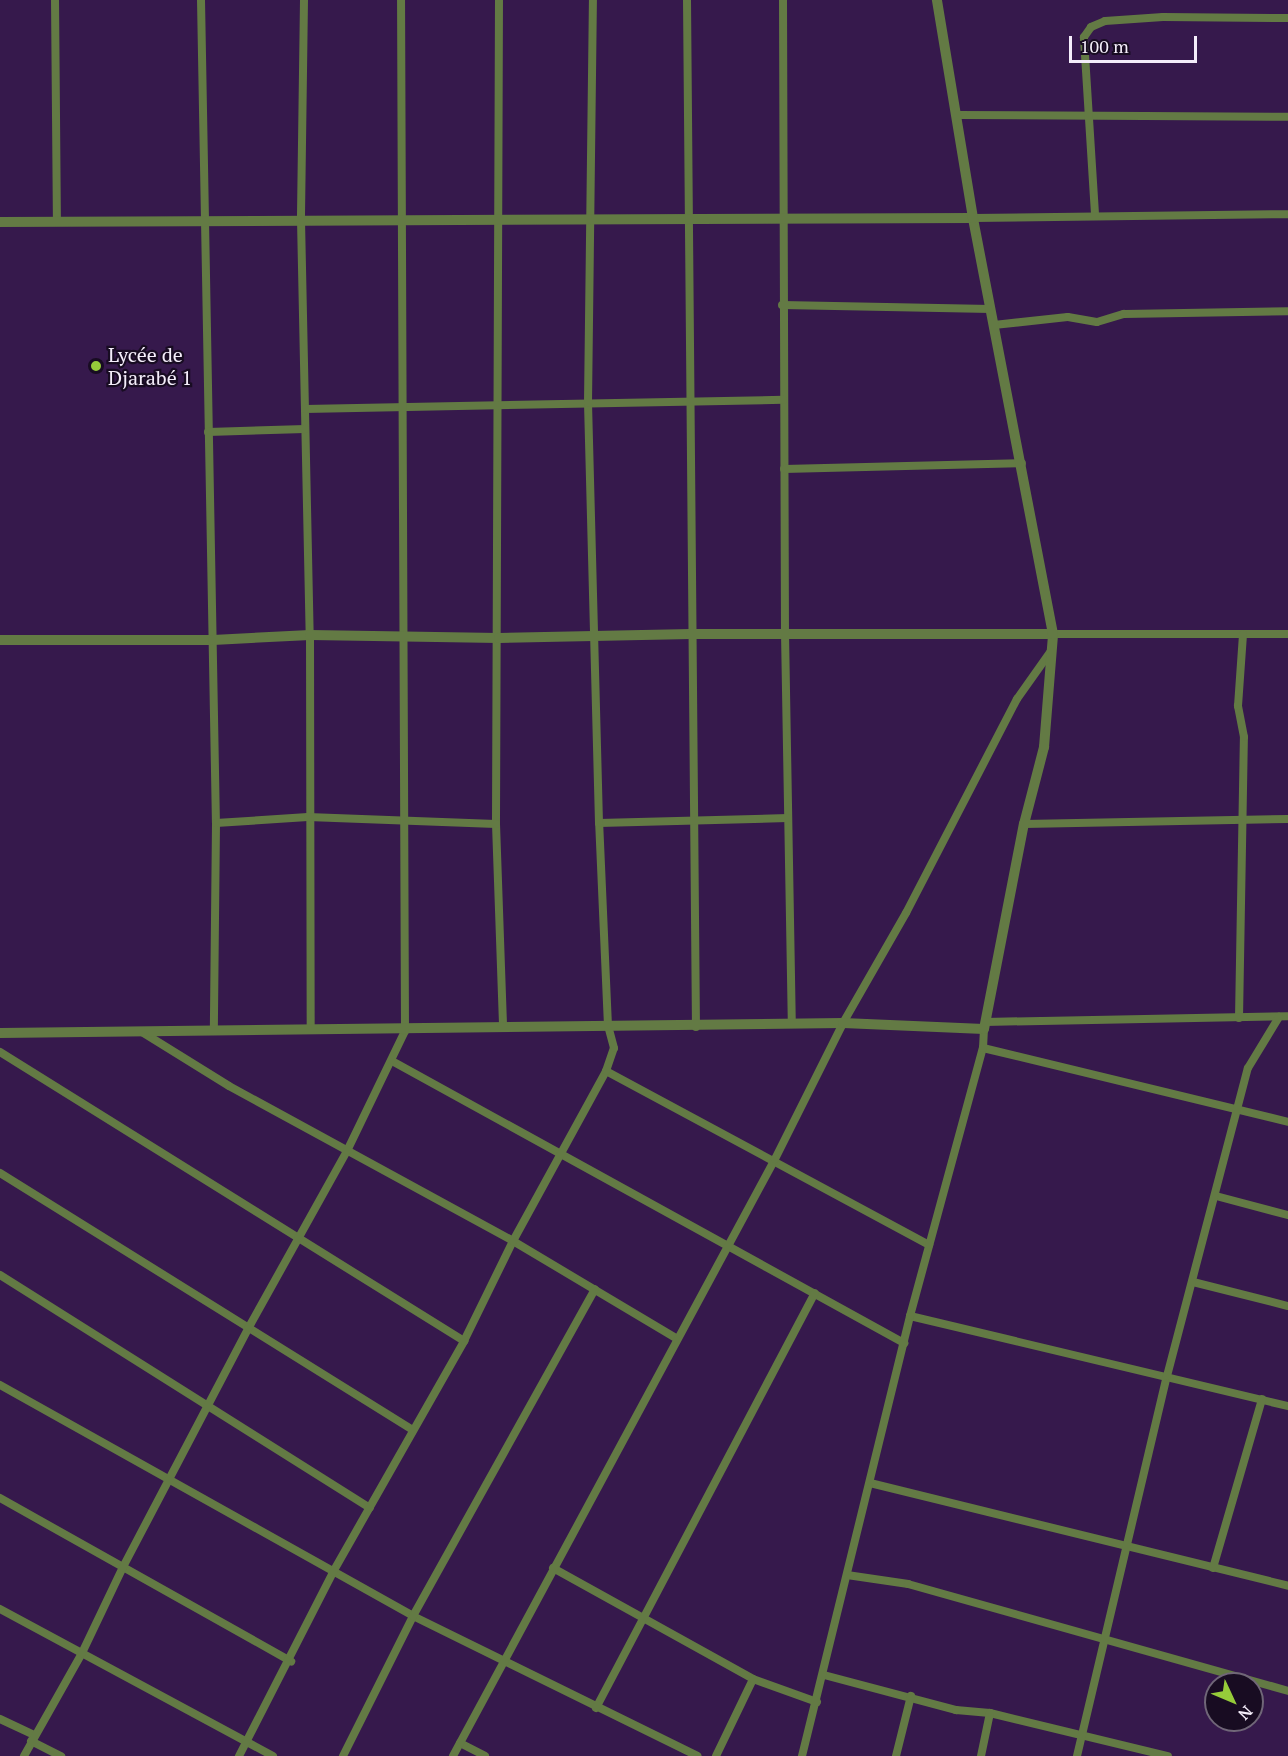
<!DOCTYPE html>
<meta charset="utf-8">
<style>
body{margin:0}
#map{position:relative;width:1288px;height:1756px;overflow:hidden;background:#36194c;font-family:"PT Serif",serif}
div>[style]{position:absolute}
.minor>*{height:8px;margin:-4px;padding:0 4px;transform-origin:4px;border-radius:4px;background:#637a44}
.tertiary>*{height:10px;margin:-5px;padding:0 5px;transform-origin:5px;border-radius:5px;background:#637a44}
.dots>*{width:16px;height:16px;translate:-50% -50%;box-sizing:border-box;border:3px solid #180c22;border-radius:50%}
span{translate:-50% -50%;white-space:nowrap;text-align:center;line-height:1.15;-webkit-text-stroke:4.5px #180c22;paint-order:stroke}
.poi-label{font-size:20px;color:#f4edfa}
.left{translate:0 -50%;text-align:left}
.north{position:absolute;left:1204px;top:1672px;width:60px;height:60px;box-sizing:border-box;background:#180c22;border:2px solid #706678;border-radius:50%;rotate:134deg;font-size:16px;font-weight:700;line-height:24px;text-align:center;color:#f4edfa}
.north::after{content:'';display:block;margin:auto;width:21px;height:27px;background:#96cc3a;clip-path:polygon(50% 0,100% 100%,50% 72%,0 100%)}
.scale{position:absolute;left:1069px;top:36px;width:128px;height:27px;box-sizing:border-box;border:3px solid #f4edfa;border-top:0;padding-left:8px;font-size:18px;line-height:21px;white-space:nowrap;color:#f4edfa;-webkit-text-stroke:4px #180c22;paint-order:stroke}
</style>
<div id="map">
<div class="minor">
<div style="left:55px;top:0;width:222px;rotate:89.5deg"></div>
<div style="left:201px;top:0;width:823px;rotate:88.96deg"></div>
<div style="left:216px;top:823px;width:208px;rotate:90.6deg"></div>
<div style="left:304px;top:0;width:220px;rotate:90.8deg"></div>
<div style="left:301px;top:220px;width:415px;rotate:88.8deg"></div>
<div style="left:310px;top:635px;width:393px;rotate:89.9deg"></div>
<div style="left:499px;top:0;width:824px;rotate:90.21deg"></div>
<div style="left:496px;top:824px;width:204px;rotate:88deg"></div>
<div style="left:687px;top:0;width:1027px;rotate:89.5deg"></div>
<div style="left:783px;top:0;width:633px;rotate:89.82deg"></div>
<div style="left:785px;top:633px;width:391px;rotate:89deg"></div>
<div style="left:959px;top:115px;width:329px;rotate:0.3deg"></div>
<div style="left:1095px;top:214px;width:177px;rotate:-93.6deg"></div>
<div style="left:1084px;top:37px;width:12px;rotate:-55deg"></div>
<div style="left:1091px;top:27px;width:15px;rotate:-23deg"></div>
<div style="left:1105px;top:21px;width:58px;rotate:-3.9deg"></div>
<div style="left:1163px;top:17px;width:125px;rotate:0.5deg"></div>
<div style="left:973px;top:218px;width:315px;rotate:-0.7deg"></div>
<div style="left:782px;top:305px;width:209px;rotate:1.1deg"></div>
<div style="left:994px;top:325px;width:74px;rotate:-6.2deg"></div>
<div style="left:1068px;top:317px;width:29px;rotate:10deg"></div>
<div style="left:1097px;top:322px;width:28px;rotate:-17deg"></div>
<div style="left:1124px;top:314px;width:164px;rotate:-1deg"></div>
<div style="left:305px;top:409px;width:478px;rotate:-1.1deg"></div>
<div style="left:208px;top:432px;width:97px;rotate:-1.8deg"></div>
<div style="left:784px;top:469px;width:238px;rotate:-1.4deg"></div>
<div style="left:1053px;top:634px;width:235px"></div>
<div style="left:216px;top:823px;width:92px;rotate:-3.7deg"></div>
<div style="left:308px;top:817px;width:188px;rotate:2.1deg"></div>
<div style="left:599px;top:823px;width:189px;rotate:-1.5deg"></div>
<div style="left:1024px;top:824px;width:264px;rotate:-1.1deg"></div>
<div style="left:1239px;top:1018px;width:281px;rotate:-89deg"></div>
<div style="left:1244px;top:737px;width:32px;rotate:-101deg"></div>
<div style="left:1238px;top:706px;width:72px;rotate:-86deg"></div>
<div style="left:985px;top:1022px;width:303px;rotate:-1.1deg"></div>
<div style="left:142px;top:1032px;width:102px;rotate:31.8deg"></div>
<div style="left:229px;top:1086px;width:324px;rotate:28.6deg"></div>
<div style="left:513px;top:1241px;width:190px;rotate:30.8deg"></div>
<div style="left:983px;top:1048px;width:314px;rotate:13.6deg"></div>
<div style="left:0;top:1052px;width:547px;rotate:31.92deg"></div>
<div style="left:392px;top:1061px;width:585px;rotate:28.85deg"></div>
<div style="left:606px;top:1071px;width:367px;rotate:28.3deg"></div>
<div style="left:0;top:1173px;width:486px;rotate:31.9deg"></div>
<div style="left:1216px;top:1196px;width:74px;rotate:14.8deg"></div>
<div style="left:0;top:1275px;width:437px;rotate:32.2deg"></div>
<div style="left:1193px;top:1282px;width:98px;rotate:14.2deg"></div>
<div style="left:910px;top:1316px;width:389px;rotate:13.4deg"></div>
<div style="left:0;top:1385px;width:473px;rotate:29.2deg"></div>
<div style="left:413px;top:1616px;width:317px;rotate:26.2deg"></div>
<div style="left:870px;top:1483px;width:431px;rotate:13.8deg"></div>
<div style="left:0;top:1498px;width:334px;rotate:29.3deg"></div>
<div style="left:553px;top:1568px;width:229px;rotate:29deg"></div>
<div style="left:1213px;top:1568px;width:176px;rotate:-73.8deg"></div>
<div style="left:847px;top:1575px;width:62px;rotate:8.4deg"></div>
<div style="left:908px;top:1584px;width:395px;rotate:15.7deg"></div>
<div style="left:0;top:1609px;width:310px;rotate:28.3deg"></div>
<div style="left:824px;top:1675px;width:137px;rotate:14.9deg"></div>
<div style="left:956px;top:1710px;width:34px;rotate:5deg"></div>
<div style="left:990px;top:1713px;width:183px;rotate:13.6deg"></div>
<div style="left:596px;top:1708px;width:469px;rotate:-62.2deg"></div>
<div style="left:0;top:1719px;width:38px;rotate:25deg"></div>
<div style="left:31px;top:1741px;width:34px;rotate:27deg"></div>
<div style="left:460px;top:1743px;width:28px;rotate:27deg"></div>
<div style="left:24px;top:1756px;width:118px;rotate:-60.6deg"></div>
<div style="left:82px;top:1653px;width:95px;rotate:-64.5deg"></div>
<div style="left:123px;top:1567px;width:271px;rotate:-62.3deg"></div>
<div style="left:249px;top:1327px;width:201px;rotate:-60.9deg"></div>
<div style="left:347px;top:1151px;width:133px;rotate:-64.2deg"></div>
<div style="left:405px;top:1031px;width:1031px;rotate:-90.22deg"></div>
<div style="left:239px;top:1756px;width:207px;rotate:-62.9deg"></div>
<div style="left:333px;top:1572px;width:266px;rotate:-60.4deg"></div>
<div style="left:464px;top:1341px;width:111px;rotate:-63.9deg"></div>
<div style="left:513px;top:1241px;width:194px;rotate:-61.3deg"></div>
<div style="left:606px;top:1071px;width:24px;rotate:-71deg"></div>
<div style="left:614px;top:1048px;width:23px;rotate:-105deg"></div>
<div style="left:608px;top:1026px;width:203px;rotate:-92.5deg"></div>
<div style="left:599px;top:823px;width:420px;rotate:-91.5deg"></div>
<div style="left:588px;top:403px;width:403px;rotate:-89.3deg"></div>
<div style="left:343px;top:1756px;width:157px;rotate:-63.4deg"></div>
<div style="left:413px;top:1616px;width:374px;rotate:-60.9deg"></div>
<div style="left:453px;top:1756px;width:678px;rotate:-61.66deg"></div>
<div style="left:775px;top:1159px;width:152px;rotate:-63.4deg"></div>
<div style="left:843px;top:1023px;width:127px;rotate:-60.2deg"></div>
<div style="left:906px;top:913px;width:241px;rotate:-62.6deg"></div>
<div style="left:1017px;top:699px;width:59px;rotate:-54.7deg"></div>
<div style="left:716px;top:1756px;width:85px;rotate:-64.3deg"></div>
<div style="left:753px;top:1679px;width:68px;rotate:19.8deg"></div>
<div style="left:802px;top:1756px;width:453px;rotate:-76.2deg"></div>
<div style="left:910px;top:1316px;width:278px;rotate:-74.8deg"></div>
<div style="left:983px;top:1048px;width:19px;rotate:-87deg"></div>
<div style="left:896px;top:1756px;width:62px;rotate:-76deg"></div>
<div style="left:981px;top:1756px;width:44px;rotate:-78.2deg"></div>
<div style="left:1077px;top:1756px;width:391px;rotate:-76.7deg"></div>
<div style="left:1167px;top:1376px;width:318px;rotate:-75.3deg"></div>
<div style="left:1248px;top:1068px;width:60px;rotate:-58.7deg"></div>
</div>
<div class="tertiary">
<div style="left:0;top:222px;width:973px;rotate:-0.24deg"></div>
<div style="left:0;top:640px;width:213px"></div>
<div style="left:213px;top:640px;width:97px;rotate:-3deg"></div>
<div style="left:310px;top:635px;width:189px;rotate:0.9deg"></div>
<div style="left:499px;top:638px;width:192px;rotate:-1.2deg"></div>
<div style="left:691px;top:634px;width:362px"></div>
<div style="left:0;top:1033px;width:843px;rotate:-0.68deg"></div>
<div style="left:843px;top:1023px;width:141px;rotate:2.4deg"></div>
<div style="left:984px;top:1029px;width:209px;rotate:-79deg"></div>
<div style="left:1024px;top:824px;width:80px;rotate:-75.4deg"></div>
<div style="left:1044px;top:747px;width:113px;rotate:-85.4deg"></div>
<div style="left:1053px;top:634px;width:424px;rotate:-100.9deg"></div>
<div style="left:973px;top:218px;width:221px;rotate:-99.4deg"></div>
</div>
<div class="dots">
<div style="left:96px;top:366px;background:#96cc3a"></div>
</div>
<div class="poi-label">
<span class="left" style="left:108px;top:366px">Lycée de<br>Djarabé 1</span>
</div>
<div class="north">N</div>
<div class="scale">100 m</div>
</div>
